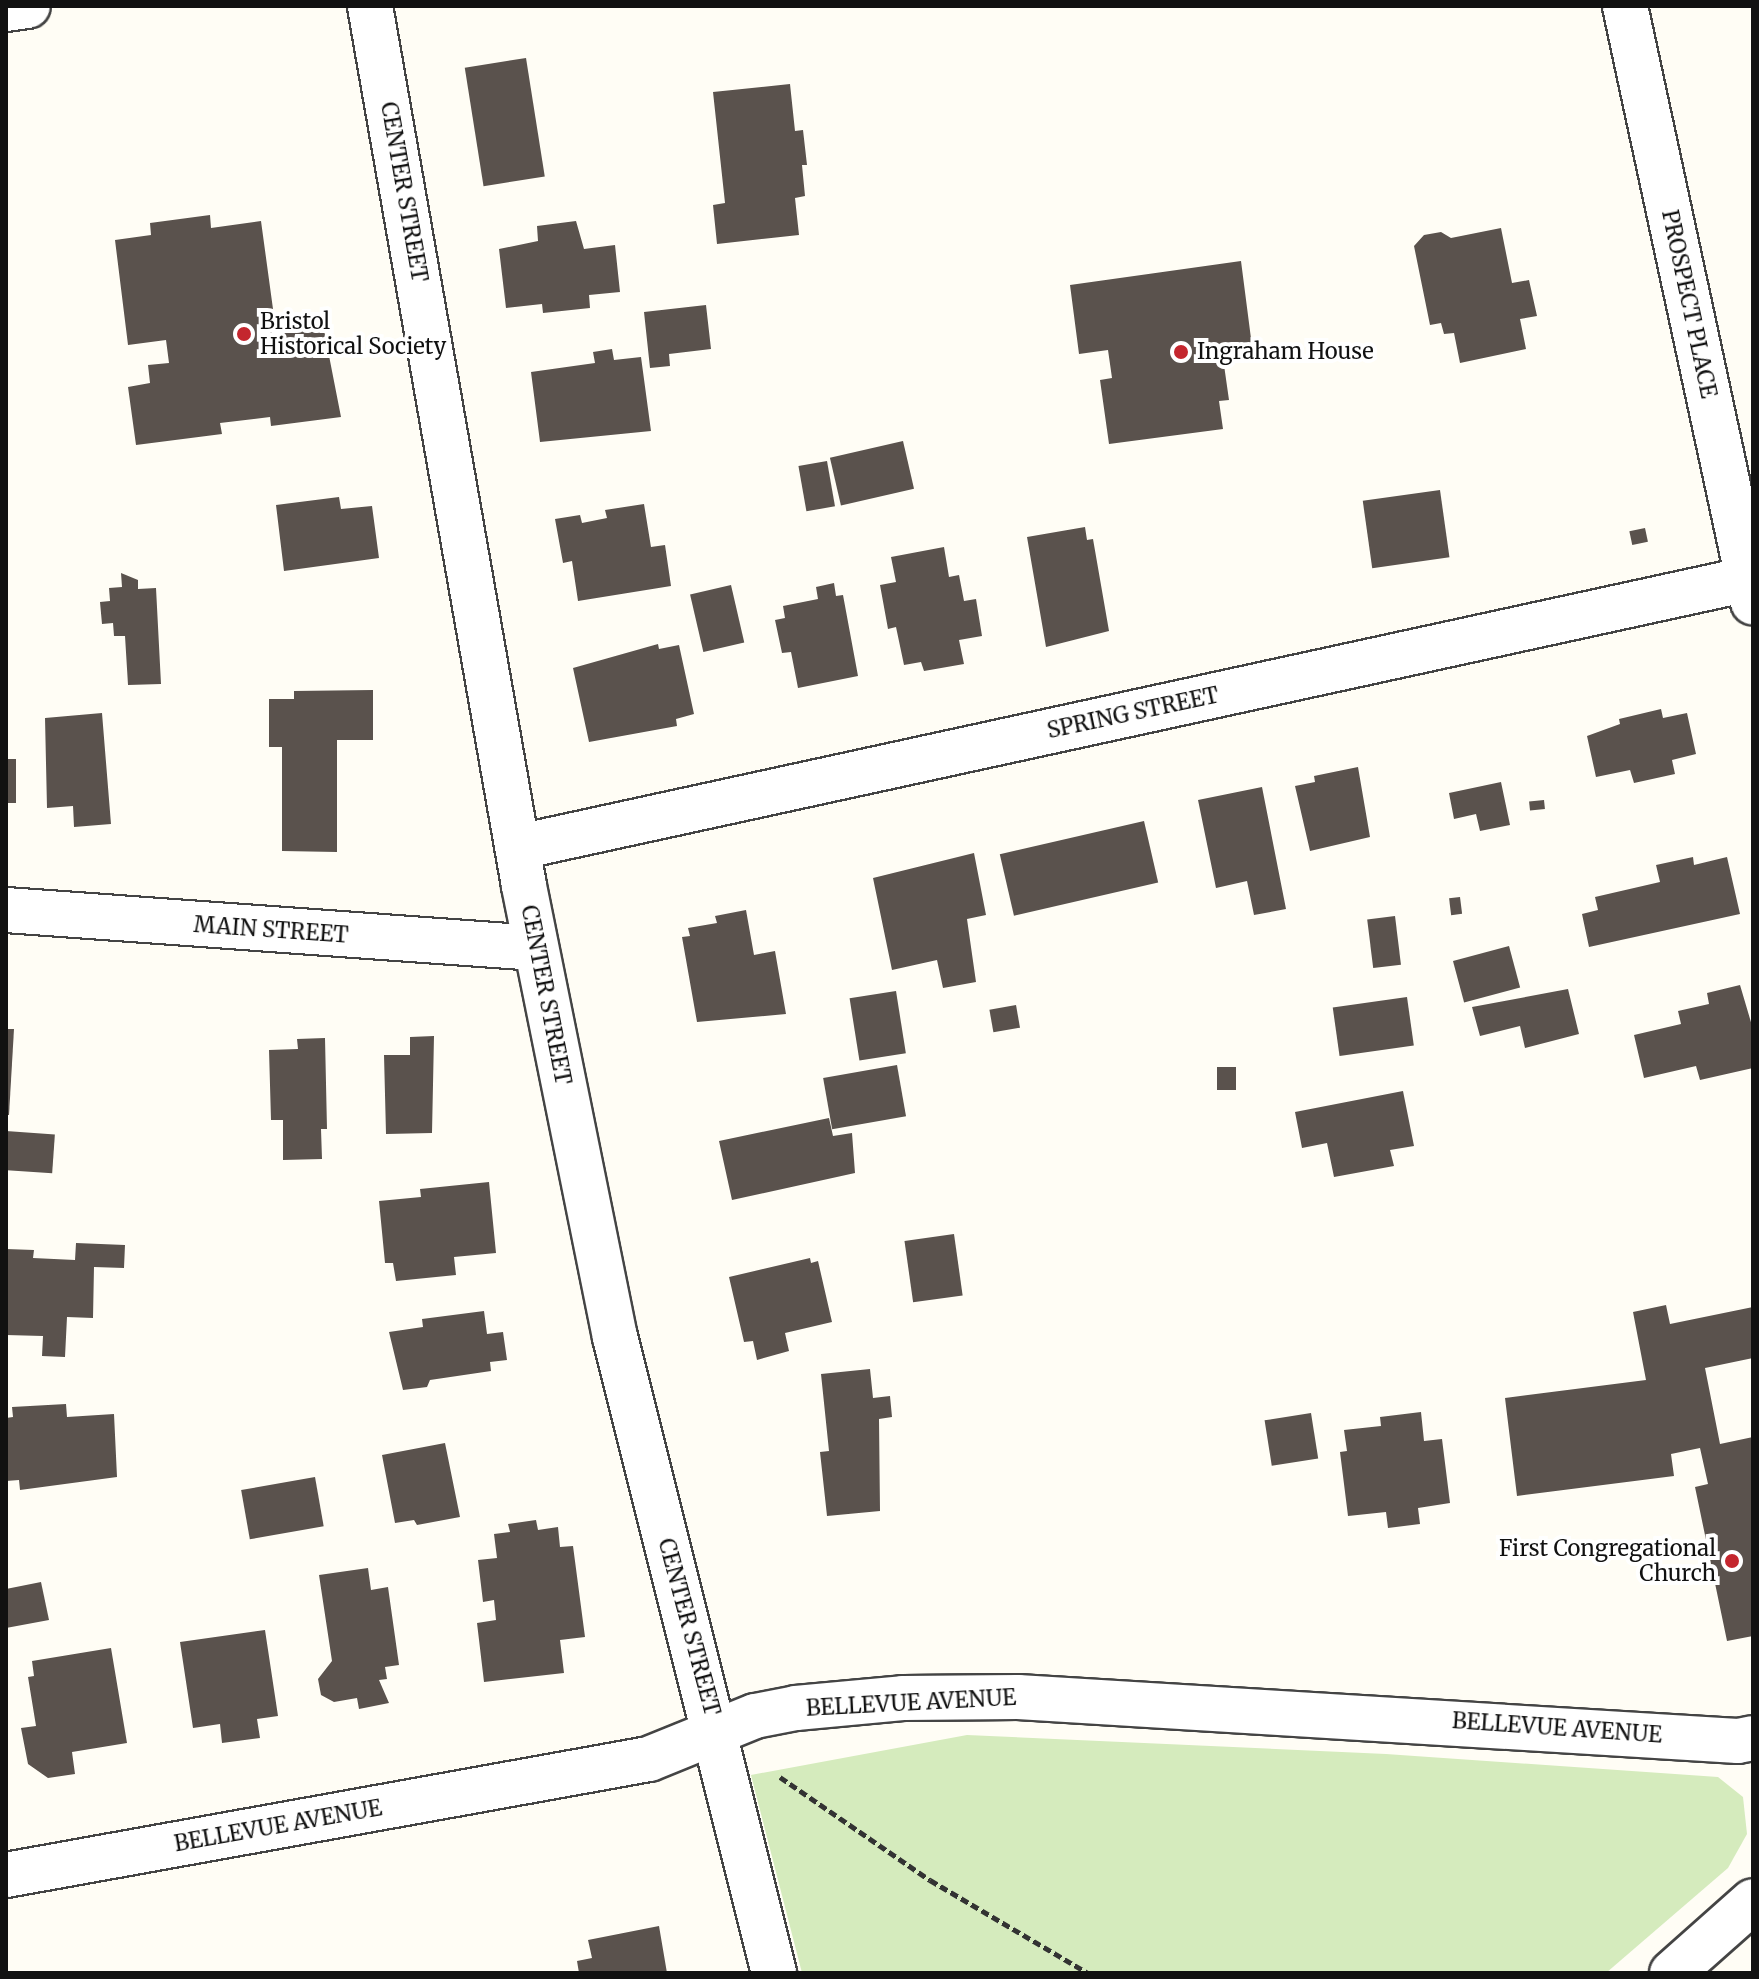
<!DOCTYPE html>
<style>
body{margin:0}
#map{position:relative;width:1759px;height:1979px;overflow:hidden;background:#fffdf5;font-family:Merriweather,serif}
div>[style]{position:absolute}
.green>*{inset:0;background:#d5ebbd}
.building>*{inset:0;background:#5a524d;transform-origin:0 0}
.path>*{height:5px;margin-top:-2.5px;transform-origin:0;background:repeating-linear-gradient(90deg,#333 0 8px,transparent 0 12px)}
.roads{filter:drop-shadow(2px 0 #444) drop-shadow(-2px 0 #444) drop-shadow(0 2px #444) drop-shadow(0 -2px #444)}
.minor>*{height:44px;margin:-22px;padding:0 22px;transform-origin:22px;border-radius:22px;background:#fff}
.dots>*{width:22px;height:22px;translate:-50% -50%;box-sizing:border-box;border:4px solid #fff;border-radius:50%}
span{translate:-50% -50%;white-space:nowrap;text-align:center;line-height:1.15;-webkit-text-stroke:8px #fff;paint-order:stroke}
.street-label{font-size:22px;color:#111}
.poi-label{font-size:22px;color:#111}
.left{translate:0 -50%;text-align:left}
.right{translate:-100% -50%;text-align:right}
.frame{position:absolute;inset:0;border:8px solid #111;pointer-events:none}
</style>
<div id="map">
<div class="green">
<div style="clip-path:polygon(967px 1735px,1386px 1754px,1718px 1777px,1743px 1797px,1747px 1834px,1728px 1868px,1606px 1973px,802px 1973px,751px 1775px)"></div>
</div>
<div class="building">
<div style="left:526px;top:58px;width:120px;height:62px;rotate:81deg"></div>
<div style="clip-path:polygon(790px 84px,795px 131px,803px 130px,807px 165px,802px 165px,805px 196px,795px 198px,799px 235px,717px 244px,713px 205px,725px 203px,713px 92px)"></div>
<div style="clip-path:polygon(210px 215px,211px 228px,261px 221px,276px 331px,323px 325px,341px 417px,271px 426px,270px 417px,220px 423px,222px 434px,136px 445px,128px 387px,150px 383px,148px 365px,169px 363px,166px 340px,128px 345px,115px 240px,151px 235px,150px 223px)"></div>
<div style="clip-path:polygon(576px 221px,584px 249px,615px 245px,620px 292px,589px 295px,590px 308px,543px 313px,542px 304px,506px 308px,499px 249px,538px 241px,537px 226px)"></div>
<div style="clip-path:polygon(1501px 228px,1512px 283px,1529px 280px,1537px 316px,1520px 319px,1526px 349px,1460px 363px,1454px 333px,1444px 334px,1441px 323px,1430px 325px,1414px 246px,1424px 235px,1441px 232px,1451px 238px)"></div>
<div style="clip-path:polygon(1241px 261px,1253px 354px,1223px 358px,1229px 400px,1219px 401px,1223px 429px,1109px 444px,1100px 380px,1112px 378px,1108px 350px,1079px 354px,1070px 285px)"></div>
<div style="clip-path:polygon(706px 305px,711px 349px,669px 354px,670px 366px,650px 368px,644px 312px)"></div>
<div style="clip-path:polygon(612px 349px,614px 360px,641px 357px,651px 431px,540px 442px,531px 372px,595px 363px,593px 352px)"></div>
<div style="left:903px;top:441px;width:49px;height:75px;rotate:77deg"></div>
<div style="left:827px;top:461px;width:46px;height:29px;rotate:80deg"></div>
<div style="left:1440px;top:490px;width:68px;height:78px;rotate:82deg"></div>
<div style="clip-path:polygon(339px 497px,341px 509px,372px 506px,379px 558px,284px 571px,276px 505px)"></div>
<div style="clip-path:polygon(644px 504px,651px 547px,665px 545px,671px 586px,578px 601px,572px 561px,563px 563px,555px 519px,580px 515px,582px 523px,607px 518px,605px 510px)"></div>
<div style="clip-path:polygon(1085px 527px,1087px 540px,1093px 539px,1109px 631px,1046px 647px,1027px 537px)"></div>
<div style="left:1645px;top:528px;width:14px;height:16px;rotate:78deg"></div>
<div style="clip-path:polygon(944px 547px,949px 577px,959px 575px,964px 601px,976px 599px,982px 636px,959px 640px,964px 664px,924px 671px,921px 662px,904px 665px,896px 627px,888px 629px,880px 585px,896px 582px,891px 557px)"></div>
<div style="clip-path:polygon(121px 573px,138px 580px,138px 589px,156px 588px,161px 684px,128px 685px,125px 636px,114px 636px,113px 623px,102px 624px,100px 602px,110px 601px,109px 588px,122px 587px)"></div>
<div style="clip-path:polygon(834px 583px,836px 596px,843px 595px,858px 676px,798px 688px,791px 652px,782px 653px,775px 620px,785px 618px,783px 606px,818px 599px,816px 587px)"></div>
<div style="left:731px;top:585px;width:59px;height:42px;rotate:77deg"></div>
<div style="clip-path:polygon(658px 644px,659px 649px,679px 645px,694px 714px,676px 719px,677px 726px,589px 742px,573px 668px)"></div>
<div style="clip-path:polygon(373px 690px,373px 740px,337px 740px,337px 852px,282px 851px,282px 747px,269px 747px,269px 699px,294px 699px,294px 691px)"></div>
<div style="clip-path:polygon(1661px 709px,1663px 718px,1687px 713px,1696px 754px,1672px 760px,1675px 774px,1634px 783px,1630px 770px,1596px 777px,1587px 736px,1620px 724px,1619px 719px)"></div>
<div style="clip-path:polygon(102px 713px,111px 824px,74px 827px,73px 806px,47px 808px,45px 718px)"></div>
<div style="left:6px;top:759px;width:10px;height:44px"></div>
<div style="clip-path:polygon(1358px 767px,1370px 837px,1310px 851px,1295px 786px,1315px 782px,1314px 776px)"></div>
<div style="clip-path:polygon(1501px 782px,1510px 825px,1480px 831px,1476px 814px,1454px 819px,1449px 793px)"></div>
<div style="clip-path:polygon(1262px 787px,1286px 909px,1254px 915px,1247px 881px,1216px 888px,1198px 800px)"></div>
<div style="left:1544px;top:800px;width:9px;height:15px;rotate:84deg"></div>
<div style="left:1144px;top:821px;width:63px;height:148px;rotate:77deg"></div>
<div style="clip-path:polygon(974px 853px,986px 915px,967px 919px,976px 982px,943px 988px,937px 960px,892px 970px,873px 878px)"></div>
<div style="clip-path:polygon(1693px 857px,1694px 865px,1727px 857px,1740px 914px,1589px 947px,1582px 914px,1598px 910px,1595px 897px,1660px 882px,1656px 865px)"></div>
<div style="left:1460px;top:897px;width:17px;height:11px;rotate:83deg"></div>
<div style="clip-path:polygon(746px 910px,754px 955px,775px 951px,786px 1014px,697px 1022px,682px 937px,690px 936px,688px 928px,717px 923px,715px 916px)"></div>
<div style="left:1395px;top:916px;width:49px;height:28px;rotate:83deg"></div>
<div style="left:1509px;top:946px;width:43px;height:58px;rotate:75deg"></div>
<div style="clip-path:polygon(1740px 985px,1753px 1029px,1753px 1068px,1700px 1080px,1696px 1066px,1644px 1078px,1634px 1035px,1681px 1024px,1678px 1011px,1709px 1004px,1707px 993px)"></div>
<div style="clip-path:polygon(1568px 989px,1579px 1034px,1525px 1048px,1520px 1026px,1480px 1036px,1472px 1007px)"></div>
<div style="left:896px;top:991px;width:63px;height:47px;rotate:81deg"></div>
<div style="left:1407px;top:997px;width:49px;height:75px;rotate:82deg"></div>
<div style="left:1016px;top:1005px;width:23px;height:27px;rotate:80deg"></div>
<div style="clip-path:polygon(6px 1029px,14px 1029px,9px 1115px,6px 1115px)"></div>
<div style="clip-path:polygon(434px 1036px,432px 1133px,386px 1134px,384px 1055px,410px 1055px,410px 1037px)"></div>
<div style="clip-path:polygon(325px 1038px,327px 1129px,321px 1129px,322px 1159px,283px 1160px,283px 1120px,271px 1120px,269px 1050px,298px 1049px,297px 1039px)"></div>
<div style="left:897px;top:1065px;width:52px;height:75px;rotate:80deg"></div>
<div style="left:1217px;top:1067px;width:19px;height:23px"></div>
<div style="clip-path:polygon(1403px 1091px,1414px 1146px,1390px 1150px,1394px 1166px,1334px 1177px,1327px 1143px,1302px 1148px,1295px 1112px)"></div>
<div style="clip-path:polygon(829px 1118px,833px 1136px,852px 1133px,855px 1173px,732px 1200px,719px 1141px)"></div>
<div style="left:6px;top:1131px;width:49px;height:39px;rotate:4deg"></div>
<div style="clip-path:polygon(489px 1182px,496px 1253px,454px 1257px,456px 1275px,396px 1281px,393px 1263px,385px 1263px,379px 1201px,421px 1197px,420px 1189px)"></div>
<div style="left:954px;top:1234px;width:62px;height:50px;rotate:82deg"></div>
<div style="clip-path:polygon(76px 1243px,125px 1245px,124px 1268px,94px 1267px,93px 1318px,67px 1317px,65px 1357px,42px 1356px,43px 1336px,6px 1335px,6px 1249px,34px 1250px,33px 1258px,75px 1260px)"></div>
<div style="clip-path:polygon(810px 1258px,811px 1263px,818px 1261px,832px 1322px,785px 1333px,789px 1351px,757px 1360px,753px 1341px,744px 1342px,729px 1277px)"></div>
<div style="clip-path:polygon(1666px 1305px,1670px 1324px,1753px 1307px,1753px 1358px,1705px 1368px,1720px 1444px,1753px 1437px,1753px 1636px,1727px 1641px,1695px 1487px,1708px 1484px,1700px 1448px,1671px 1454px,1674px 1476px,1517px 1496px,1505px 1398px,1646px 1380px,1633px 1312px)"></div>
<div style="clip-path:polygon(484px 1311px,487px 1334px,503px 1332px,507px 1360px,490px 1362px,491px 1371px,430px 1380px,427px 1387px,403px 1390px,389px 1332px,423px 1327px,422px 1319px)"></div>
<div style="clip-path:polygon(870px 1369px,873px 1398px,890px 1396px,892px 1417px,879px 1419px,880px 1511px,827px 1516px,820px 1452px,829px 1451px,821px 1374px)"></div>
<div style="clip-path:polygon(66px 1404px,67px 1417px,114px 1414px,117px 1477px,20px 1490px,19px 1480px,6px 1481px,6px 1418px,13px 1417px,12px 1407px)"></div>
<div style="clip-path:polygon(1421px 1412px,1424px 1441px,1442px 1439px,1450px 1503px,1418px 1508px,1420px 1524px,1388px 1528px,1386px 1512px,1348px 1516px,1340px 1452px,1347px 1451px,1344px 1430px,1381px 1426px,1380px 1417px)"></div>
<div style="left:1311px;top:1413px;width:46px;height:47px;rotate:81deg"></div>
<div style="clip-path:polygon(445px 1443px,460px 1517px,417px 1525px,414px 1520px,395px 1523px,382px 1455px)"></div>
<div style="left:315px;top:1477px;width:50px;height:75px;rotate:80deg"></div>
<div style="clip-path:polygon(536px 1520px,538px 1530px,558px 1527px,560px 1547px,573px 1546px,585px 1637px,560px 1640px,564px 1673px,484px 1682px,477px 1623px,496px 1620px,494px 1600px,483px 1602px,478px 1560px,497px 1558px,494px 1534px,510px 1532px,508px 1524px)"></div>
<div style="clip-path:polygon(368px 1568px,371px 1590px,388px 1587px,399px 1665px,385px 1667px,387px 1679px,379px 1680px,389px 1703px,359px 1709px,357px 1698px,334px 1702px,321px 1695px,318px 1679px,332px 1661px,319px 1575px)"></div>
<div style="clip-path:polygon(41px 1582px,49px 1620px,6px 1628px,6px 1589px)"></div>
<div style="clip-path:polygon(265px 1630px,278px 1716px,257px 1719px,260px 1738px,222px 1743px,220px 1724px,193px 1728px,180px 1642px)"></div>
<div style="clip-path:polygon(111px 1648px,127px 1743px,72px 1752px,75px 1774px,48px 1778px,28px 1764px,21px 1728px,36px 1726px,28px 1677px,34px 1676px,32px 1661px)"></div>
<div style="clip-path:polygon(659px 1926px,667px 1973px,579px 1973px,577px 1961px,592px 1958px,588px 1940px)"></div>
</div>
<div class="path">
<div style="left:780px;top:1777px;width:182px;rotate:34.5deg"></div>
<div style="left:930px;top:1880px;width:183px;rotate:30.5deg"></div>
</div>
<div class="roads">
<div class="minor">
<div style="left:370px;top:6px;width:893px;rotate:80.07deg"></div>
<div style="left:524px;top:886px;width:460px;rotate:78.6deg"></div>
<div style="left:615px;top:1337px;width:656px;rotate:75.96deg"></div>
<div style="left:1625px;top:6px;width:610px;rotate:77.88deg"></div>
<div style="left:6px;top:9px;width:22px;rotate:-8deg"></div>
<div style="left:519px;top:847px;width:1258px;rotate:-12.3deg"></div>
<div style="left:6px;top:910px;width:531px;rotate:4.1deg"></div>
<div style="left:6px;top:1875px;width:653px;rotate:-10.23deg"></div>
<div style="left:649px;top:1759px;width:114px;rotate:-22.1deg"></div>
<div style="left:755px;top:1716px;width:42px;rotate:-11deg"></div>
<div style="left:796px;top:1708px;width:107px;rotate:-5.3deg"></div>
<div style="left:903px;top:1698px;width:115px;rotate:-0.5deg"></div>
<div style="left:1018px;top:1697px;width:721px;rotate:3.5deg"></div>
<div style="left:1738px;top:1741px;width:15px;rotate:-11deg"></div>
<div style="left:1672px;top:1973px;width:108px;rotate:-41.6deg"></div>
</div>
</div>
<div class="dots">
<div style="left:244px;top:334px;background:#c4262e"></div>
<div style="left:1181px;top:352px;background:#c4262e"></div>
<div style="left:1732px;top:1561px;background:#c4262e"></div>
</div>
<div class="street-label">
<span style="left:404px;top:192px;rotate:80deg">CENTER STREET</span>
<span style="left:1689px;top:304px;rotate:78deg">PROSPECT PLACE</span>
<span style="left:1133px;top:713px;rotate:-12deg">SPRING STREET</span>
<span style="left:271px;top:930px;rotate:4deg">MAIN STREET</span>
<span style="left:546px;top:995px;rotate:79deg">CENTER STREET</span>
<span style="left:689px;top:1627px;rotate:75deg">CENTER STREET</span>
<span style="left:911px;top:1703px;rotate:-3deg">BELLEVUE AVENUE</span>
<span style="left:1557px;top:1728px;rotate:4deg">BELLEVUE AVENUE</span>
<span style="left:278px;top:1826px;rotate:-10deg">BELLEVUE AVENUE</span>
</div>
<div class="poi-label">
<span class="left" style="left:260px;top:334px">Bristol<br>Historical Society</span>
<span class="left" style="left:1197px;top:352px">Ingraham House</span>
<span class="right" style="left:1716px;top:1561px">First Congregational<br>Church</span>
</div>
<div class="frame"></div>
</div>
